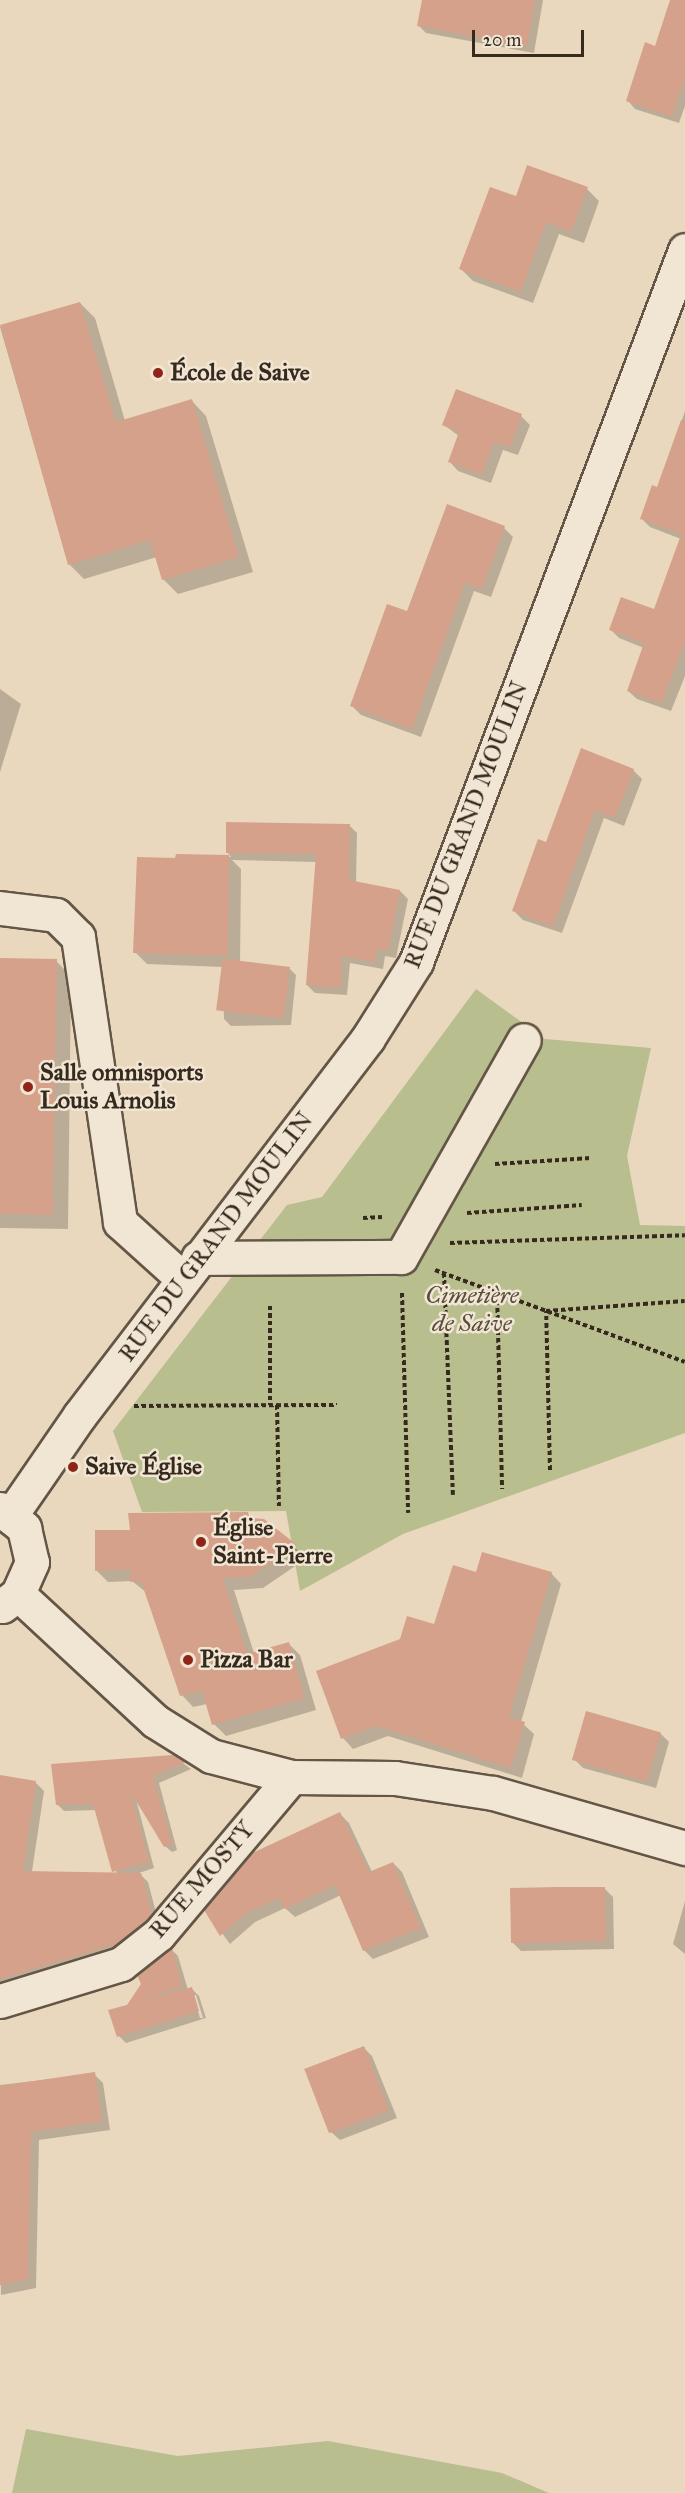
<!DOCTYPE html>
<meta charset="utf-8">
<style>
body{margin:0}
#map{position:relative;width:685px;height:2493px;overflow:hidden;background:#e9d8bd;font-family:"IM FELL Great Primer",serif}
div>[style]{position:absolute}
.green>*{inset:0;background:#b9be8f}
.shadow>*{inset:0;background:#0003}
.building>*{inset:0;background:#d5a18a;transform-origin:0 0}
.path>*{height:4px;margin-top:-2px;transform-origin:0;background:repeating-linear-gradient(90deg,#362a1f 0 4.5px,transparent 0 7.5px)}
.roads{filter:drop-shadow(2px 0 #635646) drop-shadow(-2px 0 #635646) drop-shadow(0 2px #635646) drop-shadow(0 -2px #635646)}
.minor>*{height:33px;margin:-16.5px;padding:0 16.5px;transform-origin:16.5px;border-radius:16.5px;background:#f1e6d4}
.dots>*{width:16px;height:16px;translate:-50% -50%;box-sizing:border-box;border:3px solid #f1e6d4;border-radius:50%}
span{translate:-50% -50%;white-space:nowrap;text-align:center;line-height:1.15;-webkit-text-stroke:5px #f1e6d4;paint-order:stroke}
.poi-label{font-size:24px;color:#362a1f;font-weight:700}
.left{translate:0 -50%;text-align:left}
.street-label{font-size:24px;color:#362a1f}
.park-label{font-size:24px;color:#574f3b;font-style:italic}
.scale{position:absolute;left:472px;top:30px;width:112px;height:27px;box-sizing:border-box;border:3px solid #362a1f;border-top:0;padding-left:8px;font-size:18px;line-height:21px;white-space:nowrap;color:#362a1f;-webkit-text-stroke:4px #f1e6d4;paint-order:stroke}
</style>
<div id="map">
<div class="green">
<div style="clip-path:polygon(476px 989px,545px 1039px,651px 1048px,627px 1156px,640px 1225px,685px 1226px,685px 1433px,403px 1534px,300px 1591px,286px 1511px,142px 1512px,113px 1431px,287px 1205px,322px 1197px)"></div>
<div style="clip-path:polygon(26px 2429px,178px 2456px,328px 2441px,502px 2473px,549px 2493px,12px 2493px)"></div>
</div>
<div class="shadow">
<div style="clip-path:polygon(423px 0,543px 0,534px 53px,426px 33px,418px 25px)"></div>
<div style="clip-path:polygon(672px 0,685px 0,685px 106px,679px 123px,635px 109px,628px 101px,656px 47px)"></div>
<div style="clip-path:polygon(587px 189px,599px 201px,584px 243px,559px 234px,533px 303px,473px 281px,461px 269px,517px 198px)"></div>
<div style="clip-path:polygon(80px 303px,95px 318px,125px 421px,192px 401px,206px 416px,253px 572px,178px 594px,163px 579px,157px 557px,84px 579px,69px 564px,0 327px)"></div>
<div style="clip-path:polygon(685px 411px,685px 676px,671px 711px,637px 699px,628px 691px,644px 648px,619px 638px,611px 630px,655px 611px,681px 539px,650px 527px,641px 518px,658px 489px)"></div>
<div style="clip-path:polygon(521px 416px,530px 425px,518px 455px,503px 450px,491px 483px,458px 471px,450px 462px,459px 436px,444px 425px)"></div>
<div style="clip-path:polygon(448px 506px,504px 528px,513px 537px,491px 597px,474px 591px,421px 737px,361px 715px,352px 706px,408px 613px)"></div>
<div style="clip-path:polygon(0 689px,21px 704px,0 772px)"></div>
<div style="clip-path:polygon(633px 770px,642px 779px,624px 826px,604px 818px,562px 933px,523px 920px,514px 911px,547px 844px)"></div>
<div style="clip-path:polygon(349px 825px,357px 833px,356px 883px,400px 891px,408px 899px,396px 958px,385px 956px,383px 969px,350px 963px,347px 995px,315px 993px,307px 985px,317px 862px,232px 860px,241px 869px,240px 969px,289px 968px,296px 975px,291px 1025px,231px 1026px,224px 1019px,223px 967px,147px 964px,135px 952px,177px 855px,231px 857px,227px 852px)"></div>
<div style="clip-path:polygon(0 960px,56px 961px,71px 976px,68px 1229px,0 1228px)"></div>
<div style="clip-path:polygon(247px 1513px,253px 1520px,263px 1521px,307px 1558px,263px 1588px,234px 1590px,254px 1653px,288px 1643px,300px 1655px,316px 1710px,226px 1736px,214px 1724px,207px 1704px,193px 1707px,182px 1695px,147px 1593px,132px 1581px,108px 1582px,96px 1570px,131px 1531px)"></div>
<div style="clip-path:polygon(551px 1573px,561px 1584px,521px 1722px,534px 1734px,522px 1778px,388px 1736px,353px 1749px,343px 1738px,435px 1626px)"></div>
<div style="clip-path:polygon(660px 1733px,669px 1742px,656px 1788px,583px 1768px,574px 1759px)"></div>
<div style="clip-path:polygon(173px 1756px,191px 1769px,159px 1783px,177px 1850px,172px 1852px,165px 1846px,136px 1799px,154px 1868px,139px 1873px,148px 1882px,158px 1920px,123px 1950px,0 1988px,0 1928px,117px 1874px,97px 1810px,64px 1811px,57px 1804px)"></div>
<div style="clip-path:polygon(0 1777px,35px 1782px,44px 1791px,28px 1898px,0 1901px)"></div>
<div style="clip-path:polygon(340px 1814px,349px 1823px,372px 1872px,393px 1863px,402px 1872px,429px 1937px,373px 1959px,364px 1950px,341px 1895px,295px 1917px,285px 1908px,255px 1922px,230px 1944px,205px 1910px)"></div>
<div style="clip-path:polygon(604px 1888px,613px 1897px,614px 1949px,521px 1951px,512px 1942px)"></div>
<div style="clip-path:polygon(685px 1901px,685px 1954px,673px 1944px)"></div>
<div style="clip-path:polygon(evenodd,172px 1950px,178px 1956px,188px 1990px,192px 1989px,199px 1996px,206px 2018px,126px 2043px,119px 2036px,172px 1950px,193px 1995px,196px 1995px,203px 2018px,200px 2018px,193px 1995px)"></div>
<div style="clip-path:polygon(363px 2047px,372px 2056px,397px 2118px,340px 2140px,331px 2132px)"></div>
<div style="clip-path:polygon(94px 2074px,103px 2083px,110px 2130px,39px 2140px,36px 2288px,1px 2295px,0 2085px)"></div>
</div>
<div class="building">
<div style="clip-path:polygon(422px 0,535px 0,527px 46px,417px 26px)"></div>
<div style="clip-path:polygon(670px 0,685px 0,685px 77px,672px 117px,626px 101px,645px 42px,655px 46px)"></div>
<div style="clip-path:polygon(527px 165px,588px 187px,571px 232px,546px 222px,521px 292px,459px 269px,490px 187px,516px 196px)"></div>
<div style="clip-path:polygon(80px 302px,116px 422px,192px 399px,239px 557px,162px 580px,150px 540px,68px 565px,0 325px)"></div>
<div style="clip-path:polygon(456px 389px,522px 414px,510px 447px,494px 442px,482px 475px,448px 462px,459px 432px,442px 425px)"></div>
<div style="clip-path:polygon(681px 420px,685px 420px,685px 641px,662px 703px,627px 691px,644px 643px,609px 630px,621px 597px,654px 609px,681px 535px,685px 535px,640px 519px,652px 485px,657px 487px)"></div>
<div style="clip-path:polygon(447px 504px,505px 526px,482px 589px,465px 583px,412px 729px,350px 706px,387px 604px,407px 611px)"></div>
<div style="clip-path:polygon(581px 748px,634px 769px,615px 818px,595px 810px,553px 926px,512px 911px,538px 839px,546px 842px)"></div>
<div style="clip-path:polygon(226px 822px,350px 824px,349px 880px,400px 890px,388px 951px,377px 949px,375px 962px,342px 956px,340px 988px,306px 985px,316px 854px,226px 853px)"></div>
<div style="clip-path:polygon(176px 854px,229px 855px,228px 956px,133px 953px,137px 857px,175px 858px)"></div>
<div style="left:0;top:958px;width:57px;height:256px;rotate:1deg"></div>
<div style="left:290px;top:967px;width:52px;height:68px;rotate:97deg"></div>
<div style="clip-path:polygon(248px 1512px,249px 1518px,264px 1519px,297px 1545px,250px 1577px,223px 1578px,247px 1654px,289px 1642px,305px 1698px,212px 1725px,202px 1691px,180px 1696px,141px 1581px,130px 1582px,131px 1569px,95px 1571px,95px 1530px,130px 1530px,128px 1513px)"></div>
<div style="clip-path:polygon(482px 1552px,552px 1572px,509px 1717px,525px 1722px,511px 1768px,377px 1726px,341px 1739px,316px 1671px,400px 1639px,407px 1616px,434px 1624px,453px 1565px,476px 1572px)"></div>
<div style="left:586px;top:1711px;width:78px;height:51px;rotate:16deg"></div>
<div style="clip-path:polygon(173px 1755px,186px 1762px,153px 1776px,172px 1844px,164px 1847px,130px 1791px,149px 1862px,112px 1872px,93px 1804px,56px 1805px,51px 1764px)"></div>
<div style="clip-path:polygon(0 1775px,36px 1781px,23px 1871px,141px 1873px,152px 1913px,146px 1920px,116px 1944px,0 1979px)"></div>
<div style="clip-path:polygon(340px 1812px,369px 1872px,393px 1862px,421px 1928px,363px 1951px,335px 1885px,285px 1909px,280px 1898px,246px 1913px,220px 1936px,204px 1910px,250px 1854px)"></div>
<div style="clip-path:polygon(558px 1887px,605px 1887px,606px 1941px,511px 1943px,510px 1888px)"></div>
<div style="clip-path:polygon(172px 1948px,182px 1986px,141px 2001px,192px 1987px,199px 2011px,117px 2037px,108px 2010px,127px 2005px,141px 1984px,137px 1975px)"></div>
<div style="left:364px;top:2046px;width:69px;height:64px;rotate:69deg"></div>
<div style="clip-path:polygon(95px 2072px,102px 2121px,31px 2132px,28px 2279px,0 2285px,0 2086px)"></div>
</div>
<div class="path">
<div style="left:495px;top:1164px;width:96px;rotate:-3.6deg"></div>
<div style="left:467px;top:1213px;width:115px;rotate:-4deg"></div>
<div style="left:363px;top:1218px;width:19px;rotate:-3deg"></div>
<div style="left:450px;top:1243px;width:235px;rotate:-1.9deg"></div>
<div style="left:435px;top:1270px;width:266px;rotate:20.2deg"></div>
<div style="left:444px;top:1273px;width:222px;rotate:87.7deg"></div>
<div style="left:402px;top:1293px;width:220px;rotate:88.4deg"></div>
<div style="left:497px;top:1293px;width:196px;rotate:88.5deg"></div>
<div style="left:270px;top:1306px;width:99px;rotate:90deg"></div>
<div style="left:277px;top:1405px;width:101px;rotate:88.9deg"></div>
<div style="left:134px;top:1406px;width:203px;rotate:-0.3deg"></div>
<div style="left:550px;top:1470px;width:159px;rotate:-91.4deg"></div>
<div style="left:546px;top:1311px;width:139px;rotate:-4.1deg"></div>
</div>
<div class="roads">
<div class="minor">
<div style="left:0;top:908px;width:56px;rotate:7.1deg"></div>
<div style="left:56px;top:915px;width:31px;rotate:45deg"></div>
<div style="left:78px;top:937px;width:288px;rotate:81.6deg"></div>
<div style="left:120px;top:1222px;width:84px;rotate:42.1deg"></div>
<div style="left:198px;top:1258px;width:203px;rotate:-0.3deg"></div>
<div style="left:401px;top:1257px;width:249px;rotate:-60.5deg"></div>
<div style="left:0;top:1509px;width:31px;rotate:38deg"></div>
<div style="left:24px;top:1528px;width:35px;rotate:77deg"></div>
<div style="left:32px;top:1562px;width:35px;rotate:114deg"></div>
<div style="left:18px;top:1594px;width:20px;rotate:143deg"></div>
<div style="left:11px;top:1515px;width:121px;rotate:-55.4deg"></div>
<div style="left:80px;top:1415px;width:474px;rotate:-52.6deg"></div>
<div style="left:368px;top:1038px;width:90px;rotate:-57.7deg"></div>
<div style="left:416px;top:962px;width:761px;rotate:-69.3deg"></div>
<div style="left:18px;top:1594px;width:187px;rotate:42.8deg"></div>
<div style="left:155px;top:1721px;width:66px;rotate:32deg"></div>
<div style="left:211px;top:1756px;width:83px;rotate:14.7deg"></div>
<div style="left:291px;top:1777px;width:104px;rotate:0.6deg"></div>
<div style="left:395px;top:1778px;width:99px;rotate:8.7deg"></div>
<div style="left:493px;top:1793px;width:200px;rotate:16deg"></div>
<div style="left:0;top:2001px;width:127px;rotate:-17deg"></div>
<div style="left:121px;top:1964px;width:48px;rotate:-38.3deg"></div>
<div style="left:159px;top:1934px;width:205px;rotate:-49.9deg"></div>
</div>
</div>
<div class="dots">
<div style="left:158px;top:373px;background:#8f2418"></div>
<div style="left:28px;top:1087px;background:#8f2418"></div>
<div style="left:73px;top:1467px;background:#8f2418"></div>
<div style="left:201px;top:1542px;background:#8f2418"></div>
<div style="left:188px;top:1660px;background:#8f2418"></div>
</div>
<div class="poi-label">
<span class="left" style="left:170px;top:373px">École de Saive</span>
<span class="left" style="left:40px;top:1087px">Salle omnisports<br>Louis Arnolis</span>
<span class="left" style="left:85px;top:1467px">Saive Église</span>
<span class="left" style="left:213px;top:1542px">Église<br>Saint-Pierre</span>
<span class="left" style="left:200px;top:1660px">Pizza Bar</span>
</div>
<div class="street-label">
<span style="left:466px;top:825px;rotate:-69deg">RUE DU GRAND MOULIN</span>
<span style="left:216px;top:1237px;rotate:-53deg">RUE DU GRAND MOULIN</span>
<span style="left:202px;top:1880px;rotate:-49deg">RUE MOSTY</span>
</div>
<div class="park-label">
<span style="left:472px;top:1310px">Cimetière<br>de Saive</span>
</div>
<div class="scale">20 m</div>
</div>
